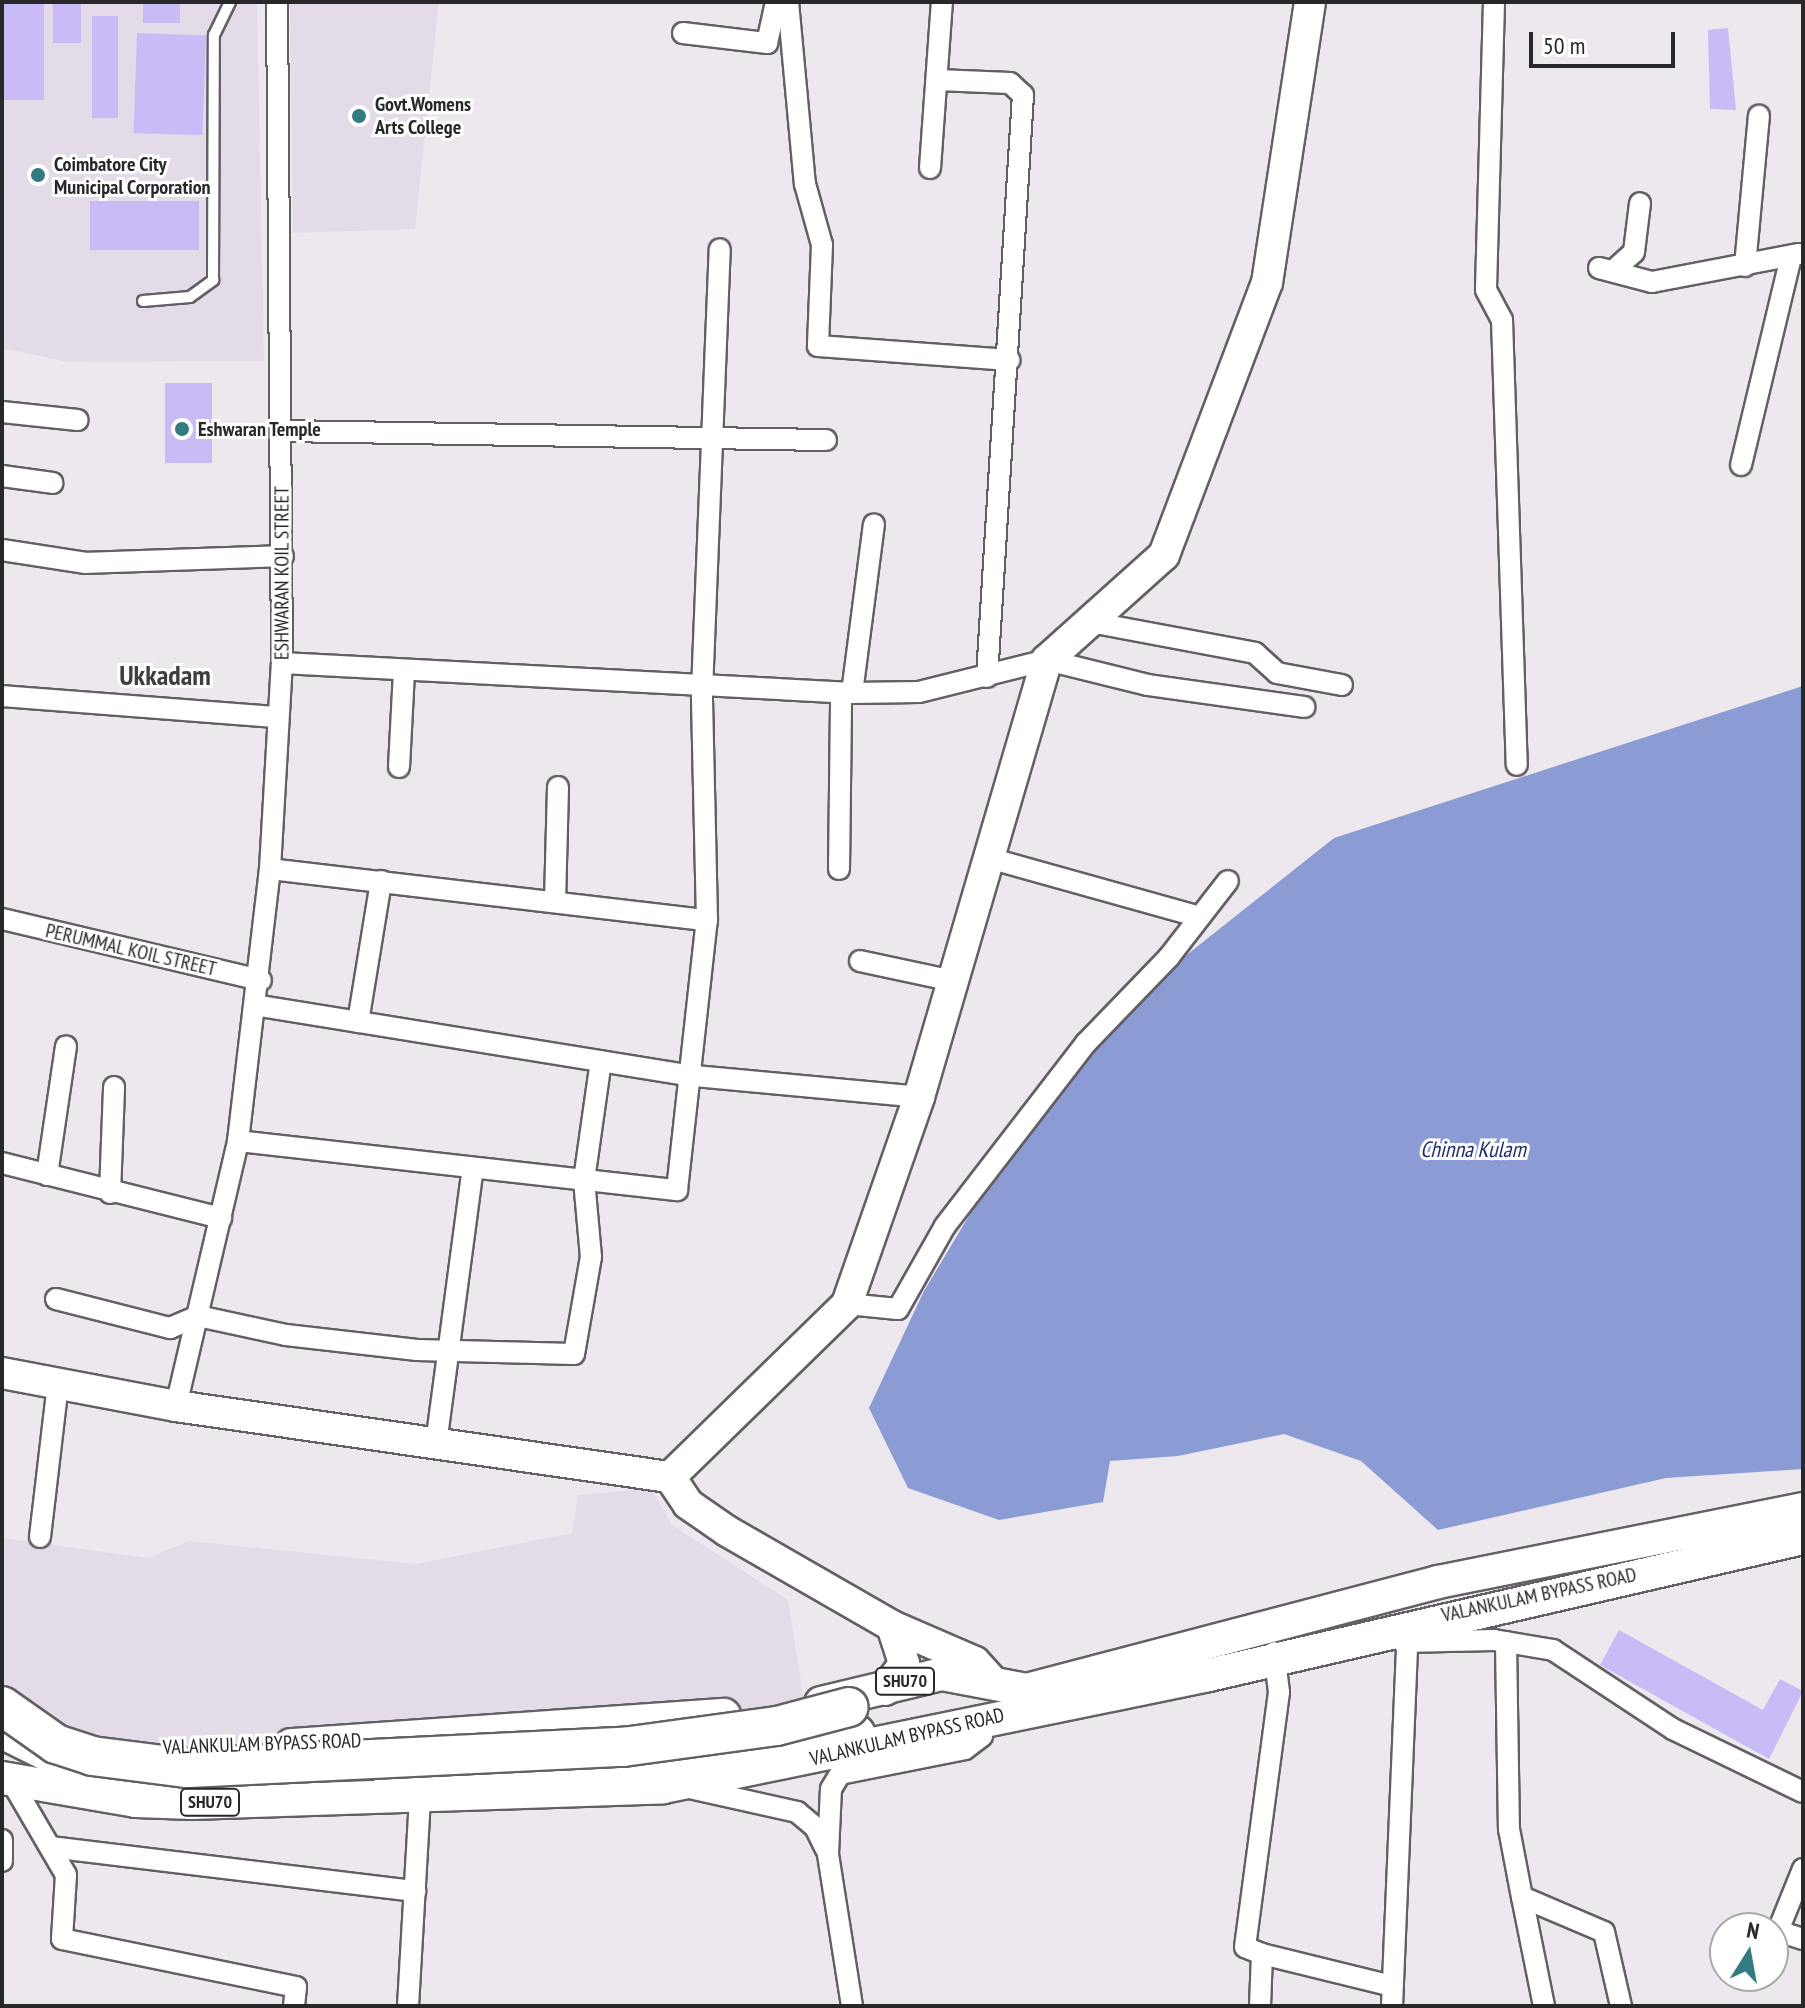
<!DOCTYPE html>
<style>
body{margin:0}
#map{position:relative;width:1805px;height:2008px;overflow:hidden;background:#ede8ee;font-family:"PT Sans Narrow",sans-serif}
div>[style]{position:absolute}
.built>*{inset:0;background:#e4dbe8}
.water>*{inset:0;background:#8b9bd3}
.building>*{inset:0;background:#c8bbf6;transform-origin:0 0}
.roads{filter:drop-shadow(2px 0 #645f65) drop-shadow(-2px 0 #645f65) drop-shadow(0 2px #645f65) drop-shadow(0 -2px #645f65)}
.lane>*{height:10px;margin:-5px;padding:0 5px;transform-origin:5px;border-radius:5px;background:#fff}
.street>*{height:20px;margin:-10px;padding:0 10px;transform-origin:10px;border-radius:10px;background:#fff}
.secondary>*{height:30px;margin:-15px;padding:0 15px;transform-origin:15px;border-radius:15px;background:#fff}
.primary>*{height:32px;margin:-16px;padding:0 16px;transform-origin:16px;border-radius:16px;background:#fff}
.highway>*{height:38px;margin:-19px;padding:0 19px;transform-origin:19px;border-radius:19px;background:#fff}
.bridges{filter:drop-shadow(2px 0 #645f65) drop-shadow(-2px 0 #645f65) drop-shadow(0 2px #645f65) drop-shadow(0 -2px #645f65)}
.highway-bridge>*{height:38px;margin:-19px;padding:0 19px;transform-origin:19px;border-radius:19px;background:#fff}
.dots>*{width:22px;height:22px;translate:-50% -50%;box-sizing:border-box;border:4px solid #fff;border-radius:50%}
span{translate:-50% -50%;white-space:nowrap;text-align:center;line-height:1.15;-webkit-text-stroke:6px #fff;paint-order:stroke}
.shield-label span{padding:2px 6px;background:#fff;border:2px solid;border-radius:6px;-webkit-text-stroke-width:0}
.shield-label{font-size:18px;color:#282729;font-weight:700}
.poi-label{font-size:20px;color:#282729;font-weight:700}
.left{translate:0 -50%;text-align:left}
.street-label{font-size:20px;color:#282729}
.water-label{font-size:22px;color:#222e6f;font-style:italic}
.district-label{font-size:28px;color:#413d42;font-weight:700}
.frame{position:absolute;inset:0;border:4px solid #282729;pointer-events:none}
.north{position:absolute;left:1709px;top:1912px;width:80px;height:80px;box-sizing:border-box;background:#fff;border:2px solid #a9a9a9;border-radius:50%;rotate:11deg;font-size:22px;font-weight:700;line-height:32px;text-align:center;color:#282729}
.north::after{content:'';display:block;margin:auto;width:28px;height:36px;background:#327b81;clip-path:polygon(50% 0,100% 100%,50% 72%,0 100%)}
.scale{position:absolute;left:1529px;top:32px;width:146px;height:36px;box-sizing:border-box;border:4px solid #282729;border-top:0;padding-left:10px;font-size:24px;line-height:28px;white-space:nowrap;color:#282729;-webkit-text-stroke:6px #fff;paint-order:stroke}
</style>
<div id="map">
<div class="built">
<div style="clip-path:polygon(2px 2px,257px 2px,264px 361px,68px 362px,2px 348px)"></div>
<div style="clip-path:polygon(290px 2px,439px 2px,415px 229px,293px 233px)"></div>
<div style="clip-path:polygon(651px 1488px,672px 1525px,788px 1600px,806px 1713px,510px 1750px,132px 1751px,2px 1733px,2px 1538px,148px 1558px,189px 1541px,416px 1564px,572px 1533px,578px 1495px)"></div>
</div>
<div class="water">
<div style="clip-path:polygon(1803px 686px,1803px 1469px,1666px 1478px,1438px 1530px,1361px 1461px,1284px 1434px,1178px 1456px,1110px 1461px,1103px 1502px,999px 1520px,908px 1488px,869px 1408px,924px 1291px,1019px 1132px,1160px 976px,1334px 838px)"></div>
</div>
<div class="building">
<div style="left:2px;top:2px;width:42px;height:98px"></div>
<div style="left:53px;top:2px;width:28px;height:41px"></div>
<div style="left:143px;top:2px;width:37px;height:21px"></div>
<div style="left:92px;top:16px;width:26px;height:102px"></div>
<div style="clip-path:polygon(1728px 28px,1736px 110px,1710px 109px,1708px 30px)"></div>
<div style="left:137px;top:33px;width:69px;height:100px;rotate:2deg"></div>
<div style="left:199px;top:201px;width:49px;height:109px;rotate:90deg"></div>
<div style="left:165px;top:383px;width:47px;height:80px"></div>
<div style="clip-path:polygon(1619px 1630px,1763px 1710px,1780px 1679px,1803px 1691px,1769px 1759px,1600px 1665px)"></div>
</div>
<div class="roads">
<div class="lane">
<div style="left:143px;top:301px;width:47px;rotate:-4.9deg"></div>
<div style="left:190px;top:297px;width:29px;rotate:-36deg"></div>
<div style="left:213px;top:280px;width:245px;rotate:-89.8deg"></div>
<div style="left:214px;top:35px;width:37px;rotate:-64deg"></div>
</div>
<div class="street">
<div style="left:788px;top:2px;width:183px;rotate:84.7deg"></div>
<div style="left:805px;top:184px;width:63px;rotate:74.4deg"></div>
<div style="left:822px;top:245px;width:101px;rotate:92.3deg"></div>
<div style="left:818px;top:346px;width:192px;rotate:4.2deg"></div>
<div style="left:1494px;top:2px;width:288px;rotate:91.6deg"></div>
<div style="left:1486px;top:290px;width:34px;rotate:62deg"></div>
<div style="left:1502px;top:320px;width:445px;rotate:88.1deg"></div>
<div style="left:683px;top:33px;width:85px;rotate:6.8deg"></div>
<div style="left:767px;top:43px;width:42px;rotate:-77.6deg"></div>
<div style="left:937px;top:80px;width:73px;rotate:2.4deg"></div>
<div style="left:1010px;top:83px;width:18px;rotate:43deg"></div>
<div style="left:1023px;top:95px;width:583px;rotate:93.54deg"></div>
<div style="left:930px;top:168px;width:166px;rotate:-85.9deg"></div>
<div style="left:1745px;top:266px;width:151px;rotate:-84.7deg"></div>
<div style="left:1599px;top:268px;width:55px;rotate:14.8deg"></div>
<div style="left:1652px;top:282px;width:150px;rotate:-10.8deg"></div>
<div style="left:1613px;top:271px;width:28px;rotate:-42deg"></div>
<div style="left:1634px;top:252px;width:49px;rotate:-83deg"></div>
<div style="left:2px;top:412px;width:76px;rotate:6deg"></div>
<div style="left:283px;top:431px;width:543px;rotate:0.95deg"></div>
<div style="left:1741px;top:465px;width:215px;rotate:-76.5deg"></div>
<div style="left:2px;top:476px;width:51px;rotate:7.8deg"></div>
<div style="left:2px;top:550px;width:85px;rotate:8.8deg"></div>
<div style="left:86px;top:563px;width:197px;rotate:-2deg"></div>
<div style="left:1090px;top:622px;width:168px;rotate:10.6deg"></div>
<div style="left:1255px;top:653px;width:30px;rotate:42deg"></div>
<div style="left:1277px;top:673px;width:66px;rotate:10.5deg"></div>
<div style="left:282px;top:663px;width:571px;rotate:3.01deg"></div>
<div style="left:852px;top:693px;width:67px;rotate:-0.9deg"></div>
<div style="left:919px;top:692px;width:132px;rotate:-14deg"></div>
<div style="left:1047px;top:660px;width:104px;rotate:13.9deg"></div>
<div style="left:1148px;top:685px;width:158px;rotate:8deg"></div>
<div style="left:852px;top:693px;width:170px;rotate:-82.6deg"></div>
<div style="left:2px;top:696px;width:277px;rotate:4.4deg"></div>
<div style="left:399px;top:767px;width:96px;rotate:-87deg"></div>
<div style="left:989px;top:858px;width:216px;rotate:15.6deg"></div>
<div style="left:270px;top:869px;width:440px;rotate:6.7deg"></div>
<div style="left:839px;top:869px;width:176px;rotate:-89.3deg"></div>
<div style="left:555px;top:902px;width:115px;rotate:-88.5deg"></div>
<div style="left:2px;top:919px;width:266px;rotate:13.3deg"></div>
<div style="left:860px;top:961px;width:95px;rotate:12.1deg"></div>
<div style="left:260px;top:1006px;width:440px;rotate:9.2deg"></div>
<div style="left:694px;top:1076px;width:226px;rotate:5.3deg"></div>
<div style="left:358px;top:1022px;width:143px;rotate:-80.7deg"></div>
<div style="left:238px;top:1141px;width:442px;rotate:6.4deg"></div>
<div style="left:677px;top:1190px;width:272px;rotate:-83.7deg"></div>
<div style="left:707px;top:920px;width:229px;rotate:-91.3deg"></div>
<div style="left:702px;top:691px;width:442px;rotate:-87.7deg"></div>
<div style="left:2px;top:1163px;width:226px;rotate:14.1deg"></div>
<div style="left:47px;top:1175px;width:130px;rotate:-81.6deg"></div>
<div style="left:110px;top:1193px;width:106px;rotate:-87.8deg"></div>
<div style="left:56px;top:1299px;width:118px;rotate:14.3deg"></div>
<div style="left:170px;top:1328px;width:30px;rotate:-23deg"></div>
<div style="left:198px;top:1316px;width:90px;rotate:12.2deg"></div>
<div style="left:286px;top:1335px;width:132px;rotate:6.5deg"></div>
<div style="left:417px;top:1350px;width:157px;rotate:1.5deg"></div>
<div style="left:574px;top:1354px;width:98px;rotate:-80.1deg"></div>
<div style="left:591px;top:1257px;width:77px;rotate:-95.2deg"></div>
<div style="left:584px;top:1180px;width:120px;rotate:-81.9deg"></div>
<div style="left:847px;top:1304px;width:51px;rotate:5.6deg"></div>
<div style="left:898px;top:1309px;width:95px;rotate:-60.5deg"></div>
<div style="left:945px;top:1226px;width:231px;rotate:-52.4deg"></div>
<div style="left:1086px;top:1043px;width:120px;rotate:-46deg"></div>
<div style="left:1169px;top:957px;width:96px;rotate:-52.2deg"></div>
<div style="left:176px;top:1406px;width:272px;rotate:-76.8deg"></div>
<div style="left:238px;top:1141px;width:274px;rotate:-83.3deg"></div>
<div style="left:270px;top:869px;width:206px;rotate:-86.7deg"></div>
<div style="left:282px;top:663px;width:661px;rotate:-90.43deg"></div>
<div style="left:436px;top:1444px;width:278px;rotate:-82.4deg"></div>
<div style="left:40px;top:1537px;width:154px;rotate:-83.3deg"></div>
<div style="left:1403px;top:1642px;width:91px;rotate:-1.3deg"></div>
<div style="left:1494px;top:1640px;width:60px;rotate:9.6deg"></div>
<div style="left:1553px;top:1650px;width:144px;rotate:33.4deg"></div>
<div style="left:1673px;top:1729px;width:144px;rotate:25.9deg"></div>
<div style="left:1506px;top:1642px;width:187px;rotate:89.1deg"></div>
<div style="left:1509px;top:1829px;width:69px;rotate:79.2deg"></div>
<div style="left:1522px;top:1897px;width:89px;rotate:23.1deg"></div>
<div style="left:1604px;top:1932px;width:76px;rotate:77.1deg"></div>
<div style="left:10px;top:1779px;width:111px;rotate:59.7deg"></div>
<div style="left:66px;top:1875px;width:64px;rotate:93.6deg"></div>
<div style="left:62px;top:1939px;width:239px;rotate:11.6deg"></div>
<div style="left:296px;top:1987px;width:19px;rotate:96deg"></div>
<div style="left:685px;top:1787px;width:115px;rotate:12.6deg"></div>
<div style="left:797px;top:1812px;width:23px;rotate:40deg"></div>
<div style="left:815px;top:1827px;width:25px;rotate:64deg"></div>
<div style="left:2px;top:1840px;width:21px;rotate:90deg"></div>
<div style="left:50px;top:1847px;width:368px;rotate:6.9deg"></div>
<div style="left:1803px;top:1869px;width:67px;rotate:112deg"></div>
<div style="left:1778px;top:1931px;width:26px;rotate:18deg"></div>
<div style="left:1522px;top:1897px;width:111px;rotate:78.6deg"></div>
<div style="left:1262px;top:1954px;width:18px;rotate:-158deg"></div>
<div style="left:1245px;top:1947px;width:257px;rotate:-82.4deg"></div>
<div style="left:1279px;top:1692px;width:40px;rotate:-97.1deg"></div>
<div style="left:408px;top:2006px;width:209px;rotate:-86.7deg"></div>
<div style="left:852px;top:2006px;width:154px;rotate:-99deg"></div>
<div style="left:828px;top:1854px;width:65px;rotate:-87.4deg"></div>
<div style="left:831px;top:1789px;width:17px;rotate:-59deg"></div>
<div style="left:840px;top:1774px;width:127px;rotate:-11.3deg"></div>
<div style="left:965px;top:1749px;width:21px;rotate:-37deg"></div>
<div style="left:982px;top:1736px;width:15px;rotate:-90deg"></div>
<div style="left:1260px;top:2006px;width:52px;rotate:-87.8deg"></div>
<div style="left:1262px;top:1954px;width:134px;rotate:13.8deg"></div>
<div style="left:1392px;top:2006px;width:365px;rotate:-87.6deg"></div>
</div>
<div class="secondary">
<div style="left:2px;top:1373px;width:177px;rotate:10.7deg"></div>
<div style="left:176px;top:1406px;width:499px;rotate:8.2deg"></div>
<div style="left:670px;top:1477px;width:248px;rotate:-44.3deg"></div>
<div style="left:847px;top:1304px;width:219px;rotate:-70.8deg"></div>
<div style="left:919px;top:1097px;width:455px;rotate:-73.7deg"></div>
<div style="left:1047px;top:660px;width:157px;rotate:-41.9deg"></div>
<div style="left:1164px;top:555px;width:291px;rotate:-69.3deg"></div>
<div style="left:1267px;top:283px;width:284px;rotate:-81.3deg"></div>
<div style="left:670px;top:1477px;width:32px;rotate:56deg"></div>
<div style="left:688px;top:1504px;width:47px;rotate:34.7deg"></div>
<div style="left:727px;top:1531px;width:190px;rotate:29.9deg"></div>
<div style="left:892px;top:1626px;width:40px;rotate:72deg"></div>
<div style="left:904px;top:1664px;width:32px;rotate:126deg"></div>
<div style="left:892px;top:1626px;width:90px;rotate:23.4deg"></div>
<div style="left:975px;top:1662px;width:25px;rotate:48deg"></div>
</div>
<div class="primary">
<div style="left:821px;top:1703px;width:124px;rotate:-13.5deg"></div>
<div style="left:942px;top:1674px;width:86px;rotate:10.7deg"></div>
<div style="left:1027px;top:1690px;width:425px;rotate:-14.7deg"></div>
<div style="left:1438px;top:1582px;width:372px;rotate:-11.3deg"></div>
<div style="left:291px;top:1745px;width:434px;rotate:-4deg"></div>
<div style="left:2px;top:1778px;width:136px;rotate:9.7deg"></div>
<div style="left:136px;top:1801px;width:56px;rotate:2deg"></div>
<div style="left:192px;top:1803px;width:471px;rotate:-1.9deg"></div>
<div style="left:663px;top:1787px;width:557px;rotate:-11.59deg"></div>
<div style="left:1209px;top:1675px;width:610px;rotate:-12.99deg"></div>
</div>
<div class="highway">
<div style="left:2px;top:1729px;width:99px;rotate:26.3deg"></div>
<div style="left:91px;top:1773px;width:55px;rotate:11.5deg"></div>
<div style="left:145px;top:1784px;width:75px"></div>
<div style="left:393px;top:1777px;width:230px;rotate:-2.5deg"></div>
<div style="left:623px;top:1767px;width:235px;rotate:-8.1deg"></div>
</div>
</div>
<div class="bridges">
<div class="highway-bridge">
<div style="left:2px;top:1706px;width:66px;rotate:35.1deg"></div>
<div style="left:56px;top:1744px;width:38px;rotate:18deg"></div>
<div style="left:92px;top:1756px;width:96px;rotate:7.2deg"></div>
<div style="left:187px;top:1768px;width:437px;rotate:-2.8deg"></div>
<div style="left:623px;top:1747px;width:155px;rotate:-7.8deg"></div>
<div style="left:777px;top:1726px;width:74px;rotate:-14.8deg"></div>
</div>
</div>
<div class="dots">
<div style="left:359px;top:116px;background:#327b81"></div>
<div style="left:38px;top:175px;background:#327b81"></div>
<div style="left:182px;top:429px;background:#327b81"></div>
</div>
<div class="shield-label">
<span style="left:905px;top:1681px">SHU70</span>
<span style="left:210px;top:1802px">SHU70</span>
</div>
<div class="poi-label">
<span class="left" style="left:375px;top:116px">Govt.Womens<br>Arts College</span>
<span class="left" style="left:54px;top:176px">Coimbatore City<br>Municipal Corporation</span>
<span class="left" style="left:198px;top:429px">Eshwaran Temple</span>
</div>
<div class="street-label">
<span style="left:282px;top:573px;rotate:-90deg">ESHWARAN KOIL STREET</span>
<span style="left:131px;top:950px;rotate:13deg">PERUMMAL KOIL STREET</span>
<span style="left:1539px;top:1595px;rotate:-12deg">VALANKULAM BYPASS ROAD</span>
<span style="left:907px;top:1737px;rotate:-13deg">VALANKULAM BYPASS ROAD</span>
<span style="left:262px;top:1744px;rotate:-2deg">VALANKULAM BYPASS ROAD</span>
</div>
<div class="water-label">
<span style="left:1473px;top:1150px">Chinna Kulam</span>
</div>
<div class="district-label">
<span style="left:165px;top:675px">Ukkadam</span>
</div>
<div class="frame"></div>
<div class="north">N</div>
<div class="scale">50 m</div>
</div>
